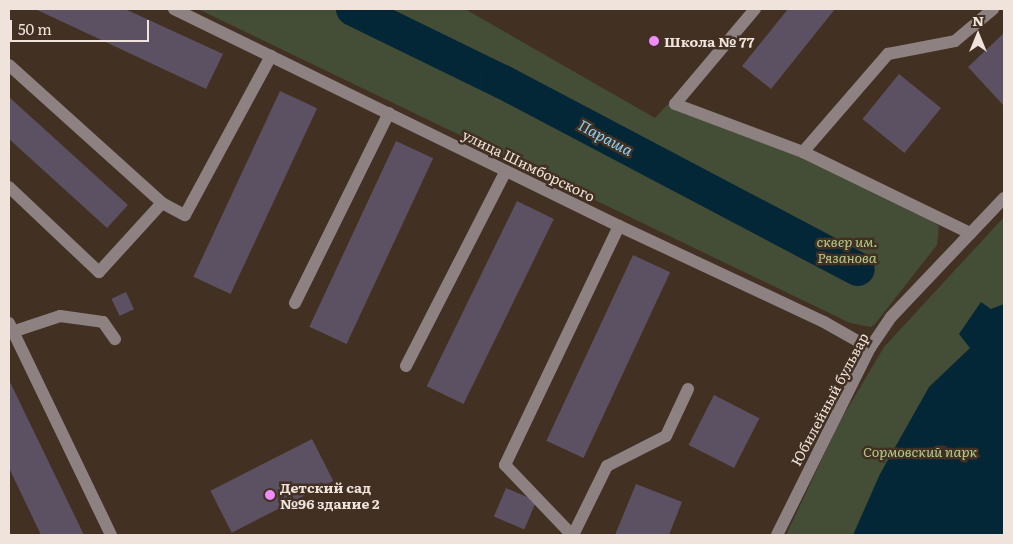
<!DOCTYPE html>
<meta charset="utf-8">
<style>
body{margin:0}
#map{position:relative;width:1013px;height:544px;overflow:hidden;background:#423023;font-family:Literata,serif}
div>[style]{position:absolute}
.green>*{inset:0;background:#444d35}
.water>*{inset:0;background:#042737}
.river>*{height:34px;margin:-17px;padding:0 17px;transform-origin:17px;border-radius:17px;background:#042737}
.building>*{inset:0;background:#5c5063;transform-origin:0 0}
.minor>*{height:12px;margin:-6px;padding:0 6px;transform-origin:6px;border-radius:6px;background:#8e8182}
.dots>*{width:14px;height:14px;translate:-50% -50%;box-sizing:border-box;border:2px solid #423023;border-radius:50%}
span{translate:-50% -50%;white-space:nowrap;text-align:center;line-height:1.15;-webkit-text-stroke:5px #423023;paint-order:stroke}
.poi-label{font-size:14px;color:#efe3db;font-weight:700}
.left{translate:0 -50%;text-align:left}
.street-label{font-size:14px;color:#efe3db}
.park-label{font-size:14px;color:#b2ca89;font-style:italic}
.water-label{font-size:15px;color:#8ad3fa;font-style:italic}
.frame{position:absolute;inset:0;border:10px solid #efe3db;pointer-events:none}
.north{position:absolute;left:953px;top:10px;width:50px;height:50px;-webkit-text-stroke:4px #423023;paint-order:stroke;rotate:0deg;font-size:14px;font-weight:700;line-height:20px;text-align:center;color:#efe3db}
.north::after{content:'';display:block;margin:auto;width:18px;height:22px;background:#efe3db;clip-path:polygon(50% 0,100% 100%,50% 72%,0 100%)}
.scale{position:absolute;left:10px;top:20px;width:139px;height:22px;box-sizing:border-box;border:2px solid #efe3db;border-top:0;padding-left:6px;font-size:15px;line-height:18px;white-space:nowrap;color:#efe3db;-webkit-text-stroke:4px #423023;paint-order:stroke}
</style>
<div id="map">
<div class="green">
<div style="clip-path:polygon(198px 9px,465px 9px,655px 118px,668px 104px,800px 157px,929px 219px,939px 226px,937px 245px,875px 324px,871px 327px,850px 323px)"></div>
<div style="clip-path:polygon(1004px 217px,1004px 535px,786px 535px,840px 421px,884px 347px)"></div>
</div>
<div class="water">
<div style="clip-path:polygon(981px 302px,991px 309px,1004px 304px,1004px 535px,853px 535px,880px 474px,929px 387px,970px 348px,959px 334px)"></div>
</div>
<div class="river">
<div style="left:353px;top:9px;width:167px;rotate:26deg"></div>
<div style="left:503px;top:82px;width:401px;rotate:27.8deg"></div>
</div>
<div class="building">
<div style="clip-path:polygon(35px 9px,125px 9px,223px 54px,206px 89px)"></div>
<div style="clip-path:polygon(788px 9px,835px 9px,771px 89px,742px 66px)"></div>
<div style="clip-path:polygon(1004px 33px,1004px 106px,968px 67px)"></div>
<div style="left:899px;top:74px;width:54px;height:58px;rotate:39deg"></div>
<div style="left:280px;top:91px;width:41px;height:205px;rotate:25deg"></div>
<div style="clip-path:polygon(9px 97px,128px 205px,107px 228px,9px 139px)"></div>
<div style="left:396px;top:141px;width:41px;height:205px;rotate:25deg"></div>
<div style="left:517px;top:201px;width:41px;height:206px;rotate:26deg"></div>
<div style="left:633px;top:255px;width:41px;height:205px;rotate:25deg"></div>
<div style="left:126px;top:292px;width:19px;height:16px;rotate:65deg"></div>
<div style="clip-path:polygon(9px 380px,84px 535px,41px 535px,9px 468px)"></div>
<div style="left:714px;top:395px;width:51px;height:56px;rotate:27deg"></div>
<div style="left:312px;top:439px;width:47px;height:114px;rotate:63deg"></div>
<div style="clip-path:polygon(636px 484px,682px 502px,669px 535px,615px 535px)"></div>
<div style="left:506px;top:488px;width:33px;height:31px;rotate:23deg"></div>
</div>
<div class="minor">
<div style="left:174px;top:9px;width:495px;rotate:26deg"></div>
<div style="left:619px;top:226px;width:226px;rotate:25.1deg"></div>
<div style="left:824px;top:322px;width:53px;rotate:29.5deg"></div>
<div style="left:755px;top:9px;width:124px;rotate:130.1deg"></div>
<div style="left:675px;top:104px;width:137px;rotate:20.6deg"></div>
<div style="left:803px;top:152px;width:186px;rotate:25.9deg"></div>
<div style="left:9px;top:65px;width:206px;rotate:42deg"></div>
<div style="left:803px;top:152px;width:130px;rotate:-49.1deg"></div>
<div style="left:888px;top:54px;width:68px;rotate:-11deg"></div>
<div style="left:955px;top:41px;width:50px;rotate:-40.1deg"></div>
<div style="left:9px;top:187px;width:124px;rotate:43.4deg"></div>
<div style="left:99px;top:272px;width:93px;rotate:-47.6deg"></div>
<div style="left:162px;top:203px;width:26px;rotate:28deg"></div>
<div style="left:185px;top:215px;width:181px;rotate:-61.6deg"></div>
<div style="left:295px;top:303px;width:212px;rotate:-63.7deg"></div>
<div style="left:9px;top:323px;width:235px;rotate:64.3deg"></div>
<div style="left:9px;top:333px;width:54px;rotate:-18.4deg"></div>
<div style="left:60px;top:316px;width:43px;rotate:7.9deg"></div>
<div style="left:103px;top:322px;width:21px;rotate:55deg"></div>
<div style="left:406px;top:366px;width:219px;rotate:-62.9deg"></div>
<div style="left:572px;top:535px;width:97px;rotate:-133.7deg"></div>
<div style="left:505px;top:465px;width:265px;rotate:-64.5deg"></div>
<div style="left:573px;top:535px;width:77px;rotate:-63.8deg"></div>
<div style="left:607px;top:466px;width:66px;rotate:-27deg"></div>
<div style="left:666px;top:436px;width:52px;rotate:-64.9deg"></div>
<div style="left:777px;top:535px;width:209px;rotate:-63.6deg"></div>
<div style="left:870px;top:348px;width:37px;rotate:-56deg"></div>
<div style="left:891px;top:317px;width:164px;rotate:-46.5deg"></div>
</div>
<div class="dots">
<div style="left:654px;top:41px;background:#ee8cf9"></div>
<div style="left:270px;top:495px;background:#ee8cf9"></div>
</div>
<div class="poi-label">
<span class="left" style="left:664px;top:41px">Школа № 77</span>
<span class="left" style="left:280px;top:495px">Детский сад<br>№96 здание 2</span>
</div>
<div class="street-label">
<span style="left:529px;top:165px;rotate:26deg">улица Шимборского</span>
<span style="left:829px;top:399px;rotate:-62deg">Юбилейный бульвар</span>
</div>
<div class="park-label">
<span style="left:847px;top:249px">сквер им.<br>Рязанова</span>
<span style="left:920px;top:451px">Сормовский парк</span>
</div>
<div class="water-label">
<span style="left:606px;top:137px;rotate:28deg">Параша</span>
</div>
<div class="frame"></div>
<div class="north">N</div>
<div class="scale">50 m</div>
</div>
